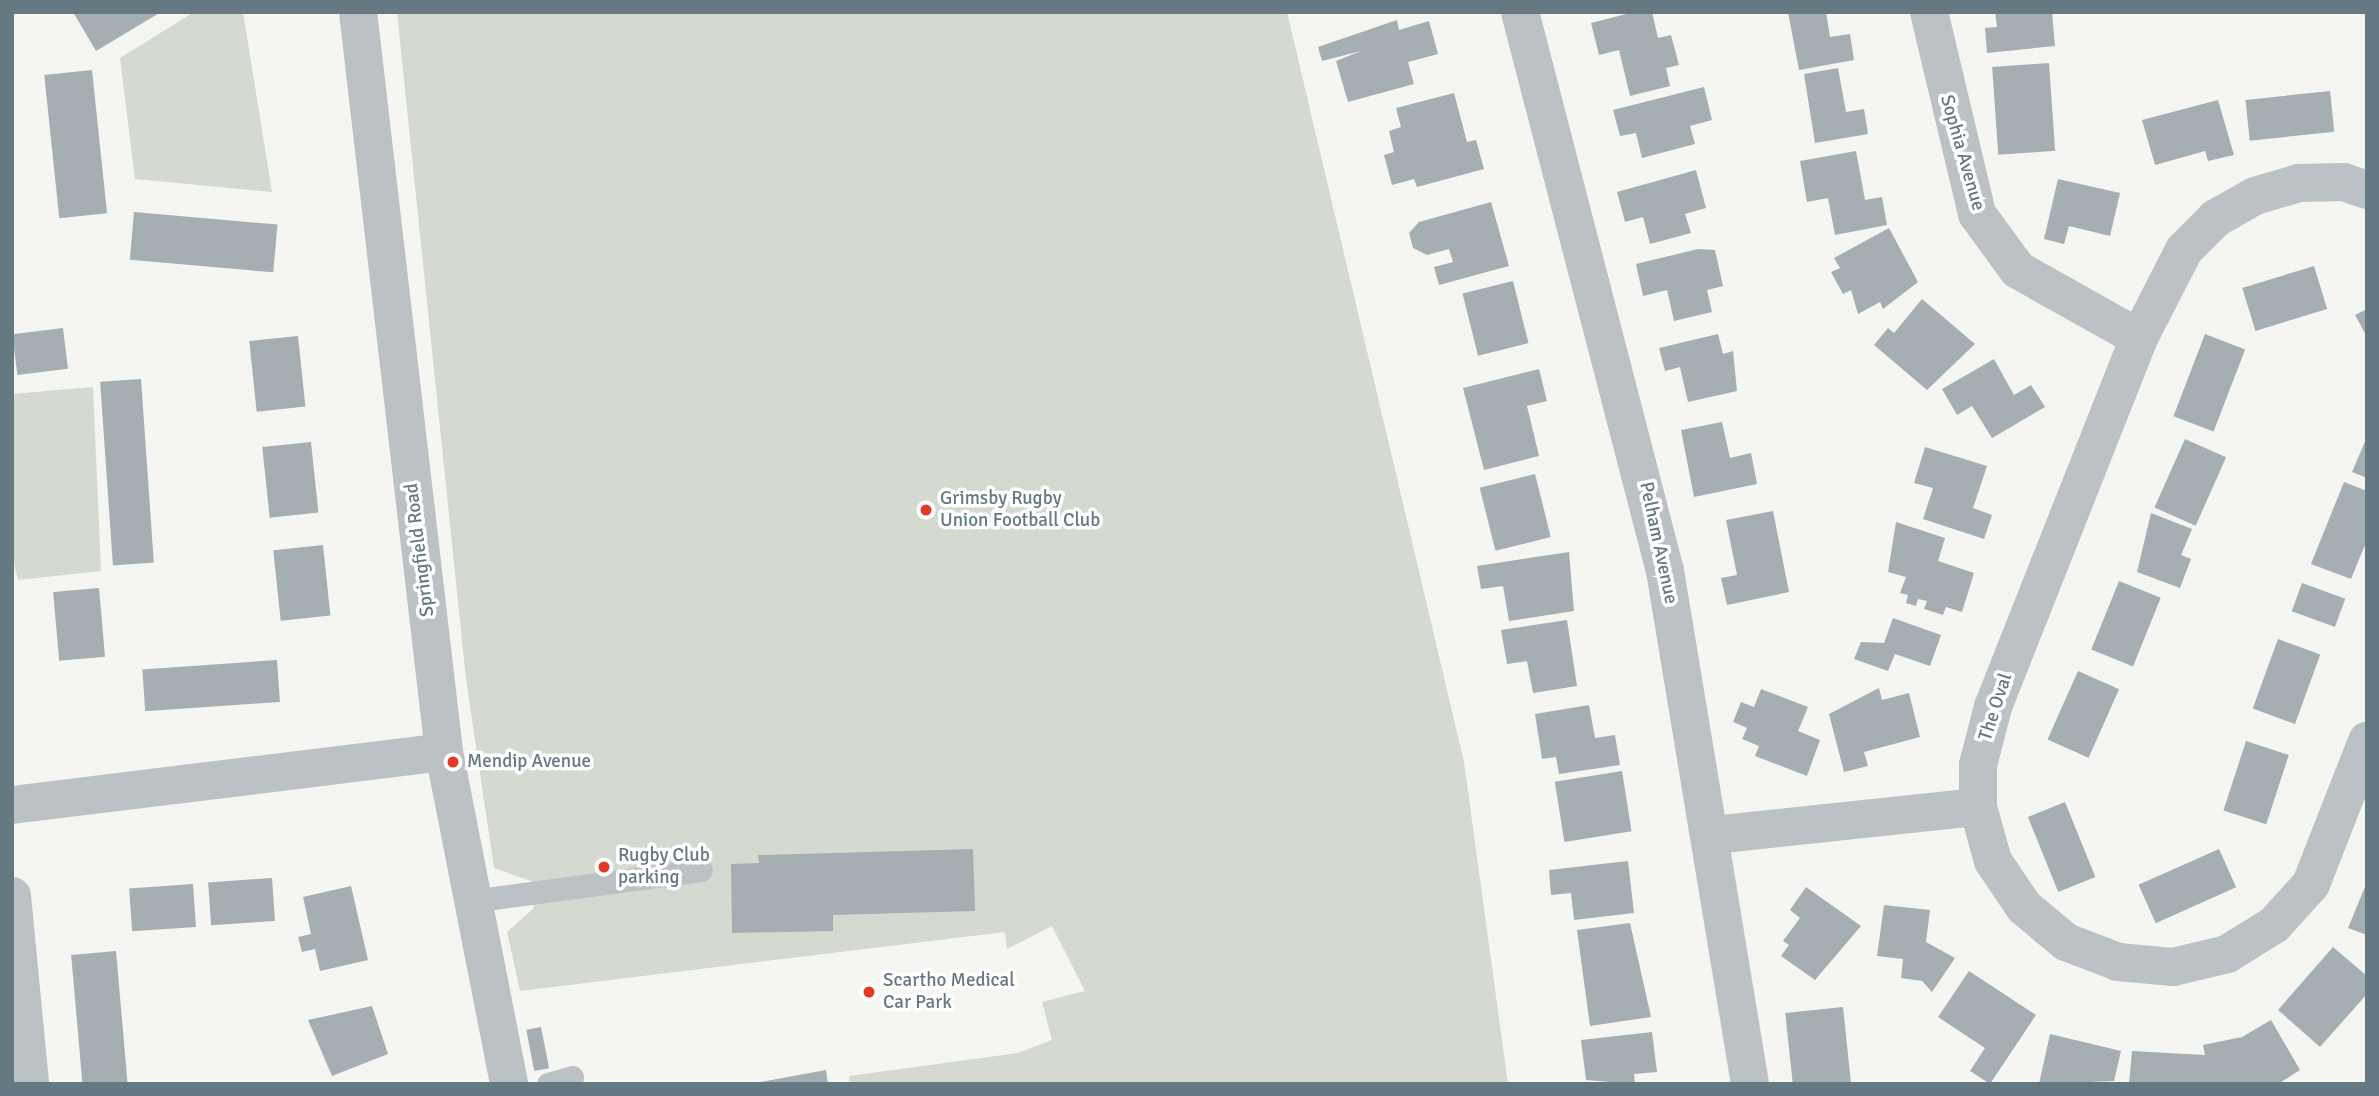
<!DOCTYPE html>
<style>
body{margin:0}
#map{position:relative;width:2379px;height:1096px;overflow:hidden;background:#f5f5f1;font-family:Signika,sans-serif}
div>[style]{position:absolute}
.green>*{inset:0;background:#d5dad1}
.building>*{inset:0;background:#a5afb3;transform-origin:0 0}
.service>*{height:23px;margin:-11.5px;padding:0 11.5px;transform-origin:11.5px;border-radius:11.5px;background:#bbc1c4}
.minor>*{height:38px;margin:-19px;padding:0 19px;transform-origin:19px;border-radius:19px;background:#bbc1c4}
.dots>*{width:19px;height:19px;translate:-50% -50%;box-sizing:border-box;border:4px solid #fff;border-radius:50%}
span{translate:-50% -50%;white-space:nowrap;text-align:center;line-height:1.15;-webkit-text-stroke:7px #fff;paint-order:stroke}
.street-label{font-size:19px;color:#647982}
.poi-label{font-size:19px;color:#647982}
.left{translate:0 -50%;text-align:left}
.frame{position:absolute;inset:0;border:14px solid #647982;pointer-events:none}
</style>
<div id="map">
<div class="green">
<div style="clip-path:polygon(194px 12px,243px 12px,272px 192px,135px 179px,120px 58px)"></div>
<div style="clip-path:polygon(397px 12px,1287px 12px,1464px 762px,1508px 1084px,850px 1084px,849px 1076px,1018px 1053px,1052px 1040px,1042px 1002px,1085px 991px,1052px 926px,1007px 949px,1005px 932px,520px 991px,507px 932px,534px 908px,531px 881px,494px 868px,466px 679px)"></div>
<div style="clip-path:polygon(93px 387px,101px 571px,18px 580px,12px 554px,12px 394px)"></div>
</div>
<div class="building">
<div style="clip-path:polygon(73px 12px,161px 12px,96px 51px)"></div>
<div style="clip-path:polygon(1634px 12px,1652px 12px,1658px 38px,1671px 35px,1679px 65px,1666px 68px,1670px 86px,1630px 96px,1619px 50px,1599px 55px,1591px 23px)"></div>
<div style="clip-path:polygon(1788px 12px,1826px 12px,1830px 37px,1850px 34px,1854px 60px,1799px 70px)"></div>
<div style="clip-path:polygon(1995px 12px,2052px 12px,2055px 46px,1987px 53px,1985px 28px,1997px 27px)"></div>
<div style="clip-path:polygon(1397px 20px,1399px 30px,1429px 21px,1438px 54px,1408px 62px,1414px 84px,1348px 102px,1336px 61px,1361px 51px,1322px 61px,1318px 47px)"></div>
<div style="left:2049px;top:63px;width:88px;height:57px;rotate:86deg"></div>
<div style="clip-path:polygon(1838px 68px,1846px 112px,1864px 109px,1868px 134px,1815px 143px,1804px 74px)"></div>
<div style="left:92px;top:70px;width:144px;height:48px;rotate:84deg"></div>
<div style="clip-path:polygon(1704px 87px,1712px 120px,1690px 126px,1695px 144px,1642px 158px,1636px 133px,1620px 136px,1613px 110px)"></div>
<div style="left:2330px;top:91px;width:41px;height:85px;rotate:84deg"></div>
<div style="clip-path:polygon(1454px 93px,1467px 142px,1476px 140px,1484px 169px,1417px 187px,1414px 179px,1392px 185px,1384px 155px,1394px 152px,1389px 131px,1401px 127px,1396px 108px)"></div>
<div style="clip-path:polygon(2218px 100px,2234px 155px,2208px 161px,2205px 151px,2155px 165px,2142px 120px)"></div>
<div style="clip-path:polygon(1856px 151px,1865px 200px,1882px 197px,1887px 225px,1835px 235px,1828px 198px,1807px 202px,1800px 161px)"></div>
<div style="clip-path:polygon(1696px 170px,1706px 208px,1685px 214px,1691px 233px,1650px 244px,1643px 217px,1625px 222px,1617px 192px)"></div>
<div style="clip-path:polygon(2058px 179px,2120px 193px,2110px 236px,2069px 226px,2064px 244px,2044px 239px)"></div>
<div style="clip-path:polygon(1491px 202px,1509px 266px,1439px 285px,1434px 267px,1453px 262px,1449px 249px,1427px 255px,1413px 248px,1409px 233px,1419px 222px)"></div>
<div style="left:134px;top:212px;width:144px;height:48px;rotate:5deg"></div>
<div style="clip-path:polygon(1889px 228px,1918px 282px,1883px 309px,1880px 302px,1858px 314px,1851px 290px,1843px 294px,1831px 272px,1840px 268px,1834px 258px)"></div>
<div style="clip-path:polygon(1698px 249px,1715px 250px,1723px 286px,1707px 290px,1712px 312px,1674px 321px,1667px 290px,1643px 296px,1636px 264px)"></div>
<div style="left:2314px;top:266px;width:45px;height:75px;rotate:73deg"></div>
<div style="left:1513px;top:281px;width:64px;height:52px;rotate:76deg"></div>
<div style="clip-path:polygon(1922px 299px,1975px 344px,1927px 390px,1874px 345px,1888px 328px,1894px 333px)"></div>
<div style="clip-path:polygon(2367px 309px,2367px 337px,2355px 315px)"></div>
<div style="left:63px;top:328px;width:41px;height:51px;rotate:83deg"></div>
<div style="clip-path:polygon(1718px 334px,1723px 354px,1733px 351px,1737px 391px,1688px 402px,1680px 367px,1665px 371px,1659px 348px)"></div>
<div style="left:2205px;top:334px;width:43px;height:88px;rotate:21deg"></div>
<div style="left:298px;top:336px;width:71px;height:49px;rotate:84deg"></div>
<div style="clip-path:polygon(1994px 359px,2014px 395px,2031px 385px,2045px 407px,1992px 438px,1972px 406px,1957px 415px,1942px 389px)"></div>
<div style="clip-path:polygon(1539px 369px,1547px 401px,1527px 406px,1539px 456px,1484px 470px,1463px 388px)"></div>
<div style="left:141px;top:379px;width:184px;height:41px;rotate:86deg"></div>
<div style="clip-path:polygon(1722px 422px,1730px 458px,1751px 453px,1757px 484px,1694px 497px,1681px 430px)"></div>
<div style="clip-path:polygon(2367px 437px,2367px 478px,2352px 472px)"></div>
<div style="left:2185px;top:439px;width:45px;height:75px;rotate:24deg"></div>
<div style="left:311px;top:442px;width:71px;height:49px;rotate:84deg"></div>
<div style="clip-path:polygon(1925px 447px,1987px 466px,1973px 508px,1992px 515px,1984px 539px,1923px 519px,1933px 488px,1914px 483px)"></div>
<div style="left:1535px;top:474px;width:65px;height:57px;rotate:76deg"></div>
<div style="clip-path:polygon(2344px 482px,2367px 491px,2367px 540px,2351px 579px,2311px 564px)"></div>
<div style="clip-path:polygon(1773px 511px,1789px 592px,1727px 605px,1721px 578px,1737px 575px,1726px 520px)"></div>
<div style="clip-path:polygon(2151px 513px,2192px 529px,2181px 555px,2191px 559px,2180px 588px,2137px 572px)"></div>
<div style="clip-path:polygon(1896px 522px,1945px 538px,1938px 561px,1974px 573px,1962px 612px,1946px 607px,1943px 615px,1924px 609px,1927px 601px,1918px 599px,1916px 606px,1906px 603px,1908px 595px,1900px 593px,1906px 577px,1888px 572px)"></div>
<div style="left:323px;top:545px;width:71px;height:50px;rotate:84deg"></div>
<div style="clip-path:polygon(1569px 552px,1574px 611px,1509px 621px,1503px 586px,1481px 589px,1477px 566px)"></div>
<div style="left:2119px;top:581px;width:45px;height:74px;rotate:22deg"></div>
<div style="left:2302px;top:583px;width:46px;height:30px;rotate:20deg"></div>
<div style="left:99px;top:588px;width:69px;height:46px;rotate:85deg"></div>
<div style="clip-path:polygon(1893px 618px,1941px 635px,1930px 666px,1895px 654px,1888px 671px,1854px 659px,1861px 642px,1884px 643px)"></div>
<div style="clip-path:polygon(1567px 620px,1577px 686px,1533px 693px,1527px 661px,1507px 664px,1501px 630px)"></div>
<div style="left:2278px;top:639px;width:45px;height:74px;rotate:20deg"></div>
<div style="left:277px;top:660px;width:42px;height:135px;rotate:86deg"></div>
<div style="left:2078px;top:671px;width:45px;height:75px;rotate:24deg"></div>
<div style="clip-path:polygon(1879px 688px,1882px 700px,1909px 693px,1920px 737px,1864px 752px,1868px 766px,1844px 772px,1829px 714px)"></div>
<div style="clip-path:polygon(1761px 689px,1808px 707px,1798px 731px,1820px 740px,1807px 776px,1755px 756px,1759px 746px,1742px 739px,1747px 728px,1733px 722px,1741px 702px,1754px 707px)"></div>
<div style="clip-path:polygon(1589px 705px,1595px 738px,1615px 735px,1620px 765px,1559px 774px,1556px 757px,1542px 759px,1535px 714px)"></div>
<div style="left:2246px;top:741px;width:45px;height:73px;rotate:18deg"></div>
<div style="left:1622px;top:771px;width:61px;height:68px;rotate:81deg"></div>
<div style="left:2065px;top:802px;width:81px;height:40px;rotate:68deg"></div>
<div style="clip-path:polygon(973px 849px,975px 911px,833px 915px,833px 931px,732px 933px,731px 864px,759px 863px,758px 855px)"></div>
<div style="left:2219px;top:849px;width:42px;height:88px;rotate:66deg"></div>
<div style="clip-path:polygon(1628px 861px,1634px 913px,1574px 920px,1571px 893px,1551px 895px,1549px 870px)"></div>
<div style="left:272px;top:878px;width:43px;height:64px;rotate:86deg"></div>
<div style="clip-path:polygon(2367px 882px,2367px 935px,2348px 928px)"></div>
<div style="left:193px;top:884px;width:43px;height:64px;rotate:86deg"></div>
<div style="clip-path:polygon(351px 886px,368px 960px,320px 971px,315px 949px,302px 952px,298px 937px,311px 934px,303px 897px)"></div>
<div style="clip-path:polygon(1806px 887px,1861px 926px,1815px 980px,1781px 956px,1789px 945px,1783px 941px,1800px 918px,1790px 910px)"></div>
<div style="clip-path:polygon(1884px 905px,1930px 910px,1926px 942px,1955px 958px,1932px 992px,1922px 981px,1901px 978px,1903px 959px,1877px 956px)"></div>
<div style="clip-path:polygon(1630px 923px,1651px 1017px,1590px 1026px,1577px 930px)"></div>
<div style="clip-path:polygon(2333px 947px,2367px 976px,2367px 994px,2320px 1047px,2278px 1010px)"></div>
<div style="left:116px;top:951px;width:134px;height:45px;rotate:85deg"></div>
<div style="clip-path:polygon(1969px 971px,2036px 1015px,1990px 1084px,1970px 1071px,1985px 1048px,1938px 1017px)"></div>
<div style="clip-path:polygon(372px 1006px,388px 1054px,332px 1076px,308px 1020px)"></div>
<div style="left:1843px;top:1007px;width:77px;height:58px;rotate:84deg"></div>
<div style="clip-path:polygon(2271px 1020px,2300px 1070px,2278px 1084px,2129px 1084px,2132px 1051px,2205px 1055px,2203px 1045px,2242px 1037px)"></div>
<div style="left:541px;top:1027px;width:42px;height:15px;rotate:79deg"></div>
<div style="clip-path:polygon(1652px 1032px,1657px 1072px,1634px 1074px,1635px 1084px,1586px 1080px,1581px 1040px)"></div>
<div style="clip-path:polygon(2050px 1034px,2121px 1051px,2114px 1081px,2039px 1084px)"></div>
<div style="clip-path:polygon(826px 1070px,828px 1084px,760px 1084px,760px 1082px)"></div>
</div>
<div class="service">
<div style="left:472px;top:901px;width:231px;rotate:-7.7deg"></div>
<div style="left:548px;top:1084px;width:25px;rotate:-16deg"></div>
</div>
<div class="minor">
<div style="left:358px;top:12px;width:745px;rotate:83.37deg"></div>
<div style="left:444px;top:752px;width:338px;rotate:78.9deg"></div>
<div style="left:1520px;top:12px;width:577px;rotate:75.46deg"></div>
<div style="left:1665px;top:571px;width:520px;rotate:80.59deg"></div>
<div style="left:1929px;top:12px;width:208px;rotate:76.6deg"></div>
<div style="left:1977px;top:214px;width:69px;rotate:53.8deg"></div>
<div style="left:2018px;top:270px;width:139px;rotate:29.3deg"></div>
<div style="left:2367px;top:190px;width:24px;rotate:-161deg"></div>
<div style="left:2344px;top:182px;width:45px;rotate:178.7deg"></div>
<div style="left:2299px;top:183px;width:46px;rotate:163.5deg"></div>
<div style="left:2255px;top:196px;width:45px;rotate:150.6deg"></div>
<div style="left:2216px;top:218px;width:45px;rotate:135deg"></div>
<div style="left:2184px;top:250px;width:99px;rotate:117.1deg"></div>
<div style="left:2139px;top:338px;width:397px;rotate:111.6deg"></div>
<div style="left:1993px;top:707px;width:60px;rotate:104.5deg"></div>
<div style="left:1978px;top:765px;width:42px;rotate:90deg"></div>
<div style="left:1978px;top:807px;width:56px;rotate:74.5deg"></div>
<div style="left:1993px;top:861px;width:55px;rotate:56deg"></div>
<div style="left:2024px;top:907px;width:55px;rotate:39.8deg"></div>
<div style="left:2066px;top:942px;width:56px;rotate:21deg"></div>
<div style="left:2118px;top:962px;width:55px;rotate:5.2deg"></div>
<div style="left:2173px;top:967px;width:56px;rotate:-13.5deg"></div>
<div style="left:2227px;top:954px;width:55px;rotate:-31.7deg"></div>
<div style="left:2274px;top:925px;width:55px;rotate:-47.9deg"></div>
<div style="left:2311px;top:884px;width:154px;rotate:-68.6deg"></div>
<div style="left:12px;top:805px;width:435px;rotate:-7deg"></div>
<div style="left:1714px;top:835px;width:265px;rotate:-6.1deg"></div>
<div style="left:12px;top:896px;width:189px;rotate:84.5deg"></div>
</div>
<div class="dots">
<div style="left:926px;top:510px;background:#e13926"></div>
<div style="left:453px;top:762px;background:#e13926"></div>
<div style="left:604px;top:867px;background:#e13926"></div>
<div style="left:869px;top:992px;background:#e13926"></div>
</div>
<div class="street-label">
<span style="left:1962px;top:153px;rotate:74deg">Sophia Avenue</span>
<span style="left:1658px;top:543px;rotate:78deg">Pelham Avenue</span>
<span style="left:420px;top:550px;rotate:-97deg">Springfield Road</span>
<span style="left:1996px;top:707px;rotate:-72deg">The Oval</span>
</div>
<div class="poi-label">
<span class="left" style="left:940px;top:510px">Grimsby Rugby<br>Union Football Club</span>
<span class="left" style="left:467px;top:762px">Mendip Avenue</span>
<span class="left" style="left:618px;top:867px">Rugby Club<br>parking</span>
<span class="left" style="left:883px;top:992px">Scartho Medical<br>Car Park</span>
</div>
<div class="frame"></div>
</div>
